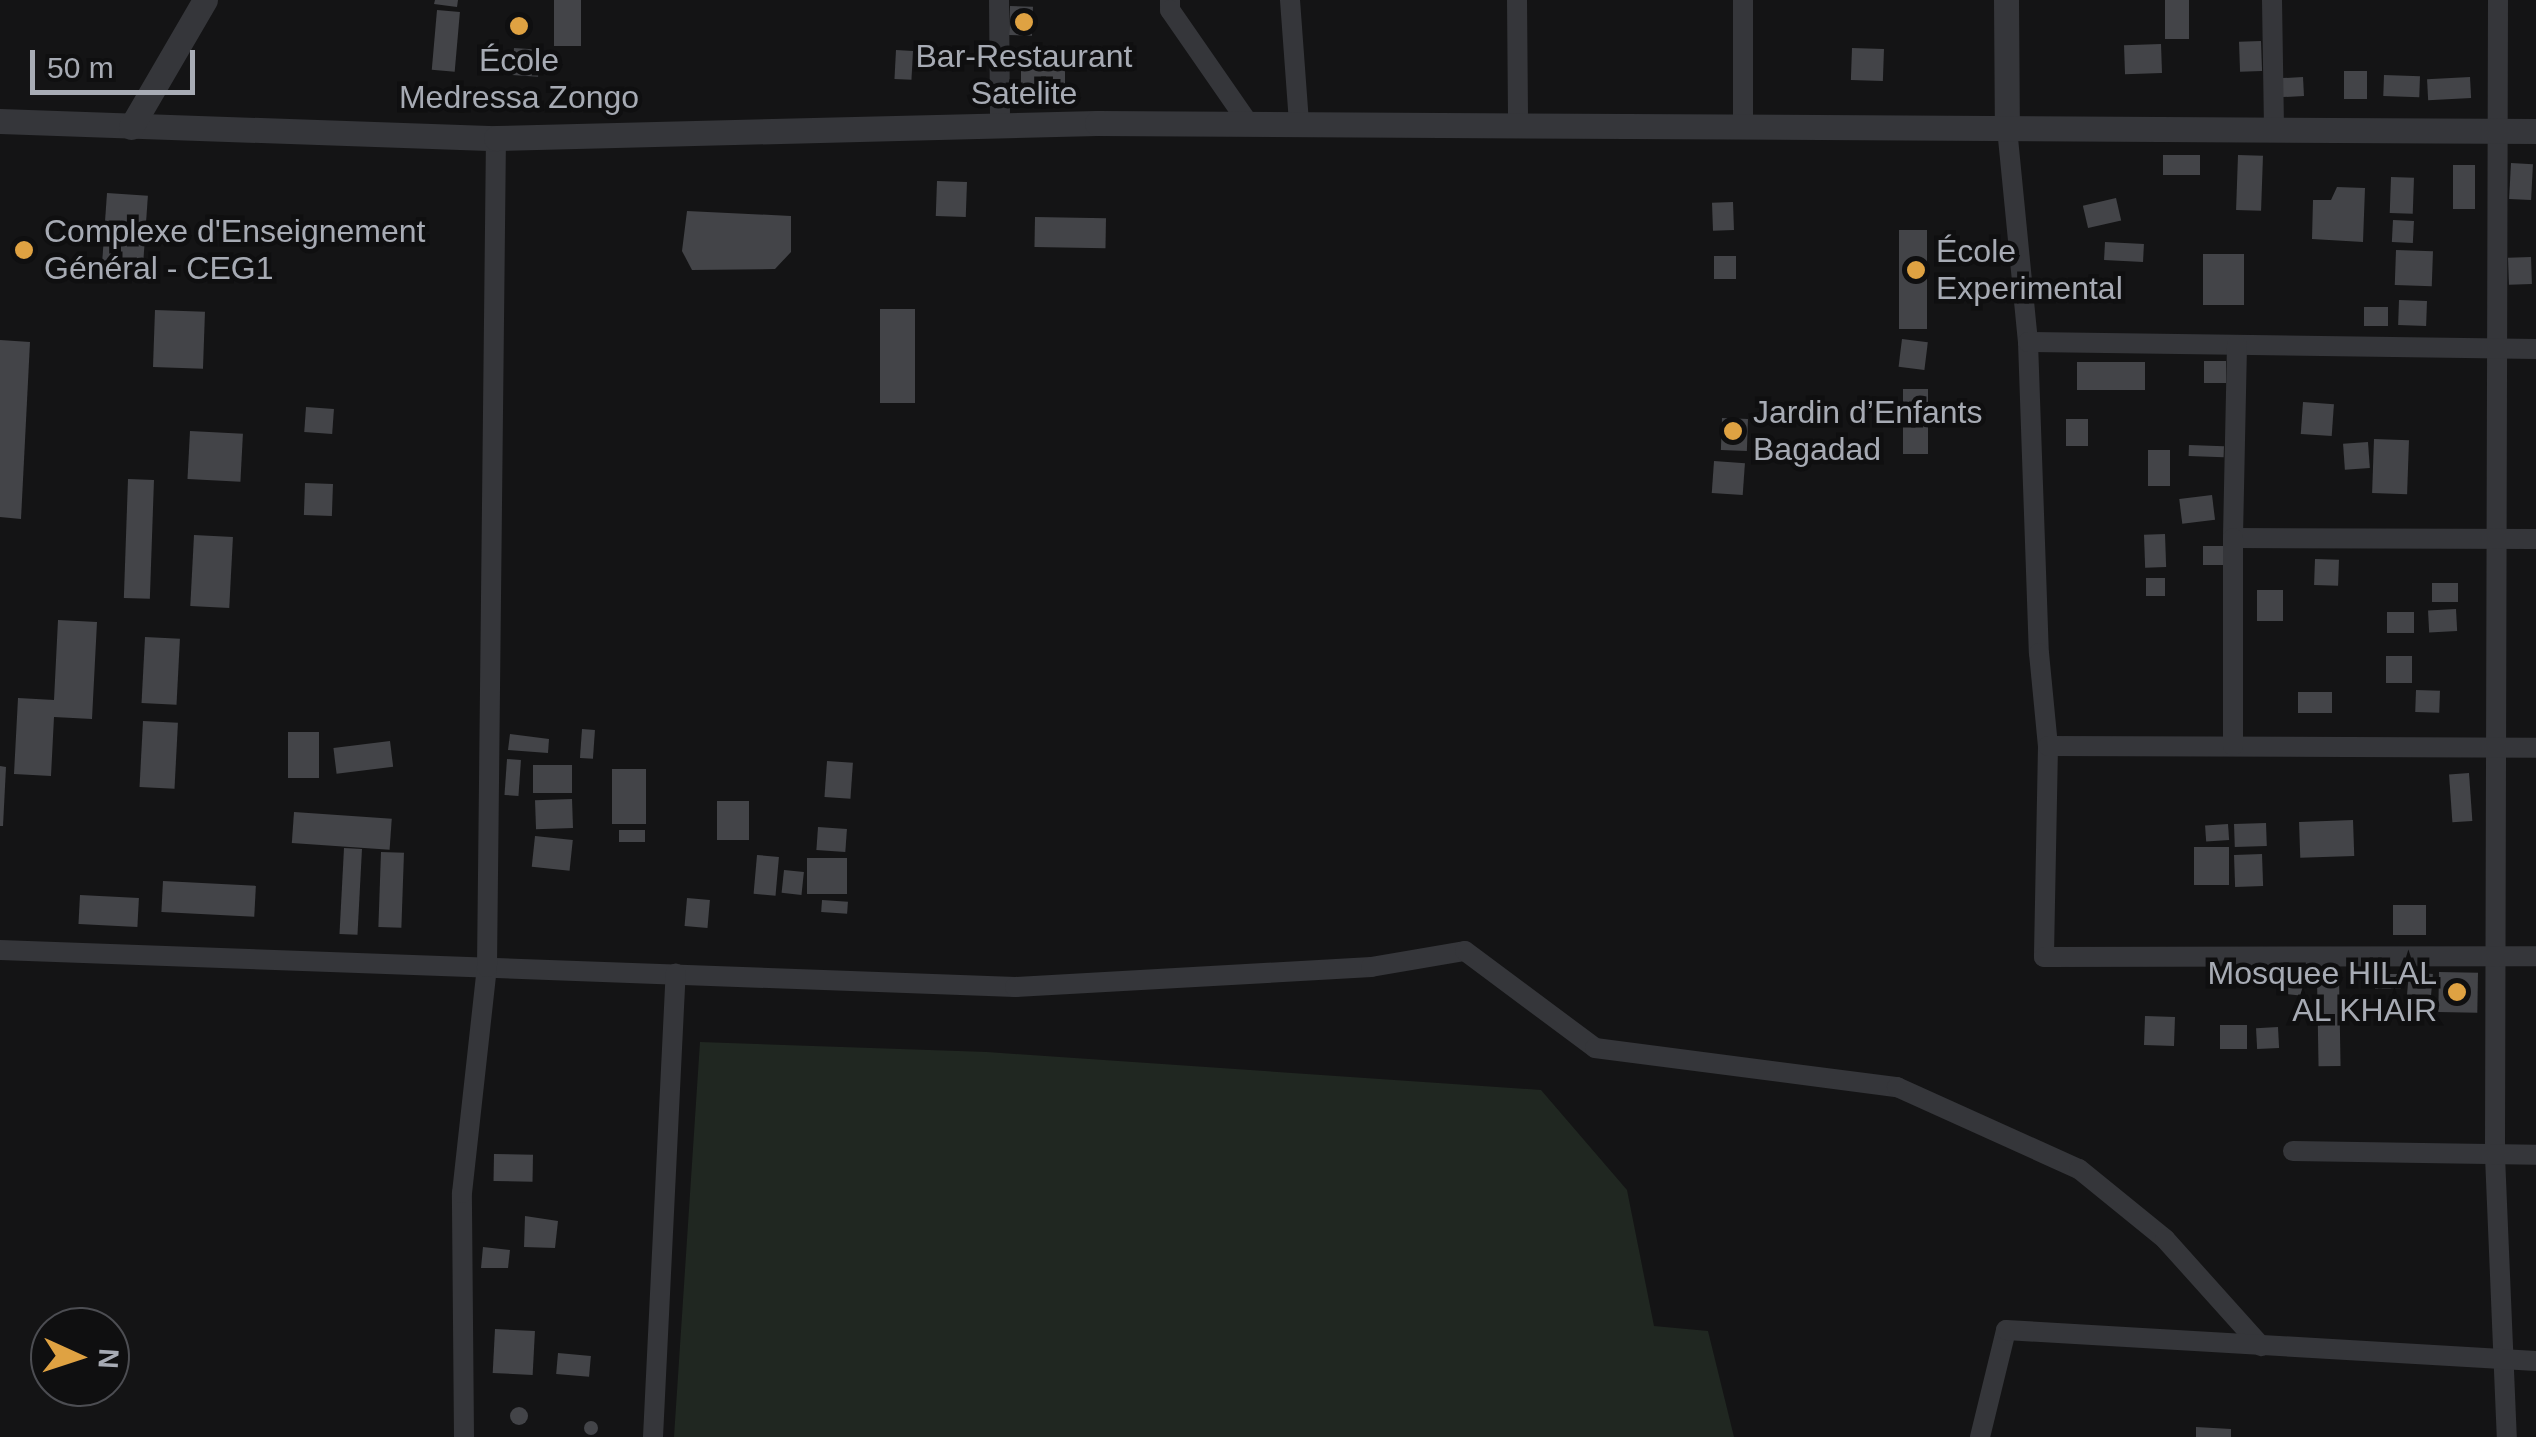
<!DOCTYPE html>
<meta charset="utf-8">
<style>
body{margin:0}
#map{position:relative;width:2536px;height:1437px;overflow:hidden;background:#141415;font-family:Helvetica,sans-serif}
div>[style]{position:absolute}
.green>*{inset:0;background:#202721}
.building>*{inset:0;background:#434448;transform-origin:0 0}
.round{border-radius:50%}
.minor>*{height:20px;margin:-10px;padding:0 10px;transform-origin:10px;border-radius:10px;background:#35363a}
.tertiary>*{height:25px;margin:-12.5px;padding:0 12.5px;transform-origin:12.5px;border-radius:12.5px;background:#35363a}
.dots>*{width:28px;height:28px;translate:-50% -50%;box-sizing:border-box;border:5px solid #0f0f10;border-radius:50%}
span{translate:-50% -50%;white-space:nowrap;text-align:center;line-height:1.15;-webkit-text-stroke:9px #0f0f10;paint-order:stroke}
.poi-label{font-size:32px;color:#a7abb4}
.left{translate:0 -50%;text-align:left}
.right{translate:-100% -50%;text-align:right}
.north{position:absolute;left:30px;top:1307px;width:100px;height:100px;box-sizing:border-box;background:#0f0f10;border:2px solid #4c4d52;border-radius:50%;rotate:93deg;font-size:28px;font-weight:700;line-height:40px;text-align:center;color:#a7abb4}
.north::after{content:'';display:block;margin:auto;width:35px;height:45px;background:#dfa242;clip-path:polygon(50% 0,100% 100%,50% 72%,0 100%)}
.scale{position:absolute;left:30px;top:50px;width:165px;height:45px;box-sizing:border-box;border:5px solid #a7abb4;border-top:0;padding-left:12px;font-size:30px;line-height:35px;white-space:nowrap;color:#a7abb4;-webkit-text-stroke:8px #0f0f10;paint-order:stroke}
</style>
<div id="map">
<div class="green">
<div style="clip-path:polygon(700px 1042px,987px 1052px,1541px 1090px,1627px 1190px,1654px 1326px,1708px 1331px,1734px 1437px,674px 1437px)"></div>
</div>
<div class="building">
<div style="clip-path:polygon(435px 0,458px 0,457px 7px,434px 4px)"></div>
<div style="left:554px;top:0;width:27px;height:46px"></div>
<div style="left:2165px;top:0;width:24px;height:39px"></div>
<div style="left:1010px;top:6px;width:23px;height:29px;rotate:2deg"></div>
<div style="left:437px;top:10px;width:23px;height:60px;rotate:5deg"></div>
<div style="left:2261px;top:41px;width:30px;height:22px;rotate:88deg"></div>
<div style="left:2161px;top:44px;width:29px;height:37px;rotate:88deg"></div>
<div style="left:514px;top:48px;width:26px;height:27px;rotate:4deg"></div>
<div style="left:1852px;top:48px;width:32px;height:32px;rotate:2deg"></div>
<div style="left:896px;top:50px;width:17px;height:29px;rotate:3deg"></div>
<div style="left:1065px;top:62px;width:32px;height:44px;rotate:90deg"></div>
<div style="left:2344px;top:71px;width:23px;height:28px"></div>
<div style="left:2384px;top:75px;width:36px;height:21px;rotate:2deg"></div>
<div style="left:2303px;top:77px;width:19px;height:26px;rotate:87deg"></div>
<div style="left:2470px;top:77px;width:21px;height:43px;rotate:87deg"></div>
<div style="left:2200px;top:155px;width:20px;height:37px;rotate:90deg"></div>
<div style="left:2238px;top:155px;width:25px;height:55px;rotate:2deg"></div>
<div style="left:2511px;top:163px;width:22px;height:36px;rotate:3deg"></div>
<div style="left:2453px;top:165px;width:22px;height:44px"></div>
<div style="left:2391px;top:177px;width:23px;height:36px;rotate:2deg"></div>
<div style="left:937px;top:181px;width:30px;height:35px;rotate:2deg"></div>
<div style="clip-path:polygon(2337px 187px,2365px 188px,2363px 242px,2312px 239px,2313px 200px,2331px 200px)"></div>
<div style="left:107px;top:193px;width:41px;height:82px;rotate:4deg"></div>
<div style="left:2116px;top:198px;width:23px;height:34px;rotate:77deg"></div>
<div style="left:1733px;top:202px;width:28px;height:21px;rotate:88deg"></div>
<div style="clip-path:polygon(687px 211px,791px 216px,791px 252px,775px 269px,692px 270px,682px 251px)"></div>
<div style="left:1035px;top:217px;width:71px;height:30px;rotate:1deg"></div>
<div style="left:2393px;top:220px;width:21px;height:22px;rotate:3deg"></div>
<div style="left:1899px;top:230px;width:28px;height:99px"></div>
<div style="left:2105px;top:242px;width:39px;height:18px;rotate:3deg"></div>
<div style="left:2396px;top:250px;width:37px;height:35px;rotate:2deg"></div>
<div style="left:2203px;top:254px;width:41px;height:51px"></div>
<div style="left:1714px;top:256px;width:22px;height:23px"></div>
<div style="left:2531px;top:257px;width:27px;height:23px;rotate:88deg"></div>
<div style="left:2399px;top:300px;width:28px;height:25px;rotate:2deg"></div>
<div style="left:2364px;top:307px;width:24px;height:19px"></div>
<div style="left:880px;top:309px;width:35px;height:94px"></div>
<div style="left:155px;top:310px;width:50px;height:57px;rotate:2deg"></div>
<div style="left:1902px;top:339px;width:26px;height:28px;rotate:7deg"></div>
<div style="clip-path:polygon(0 340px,30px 342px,21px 519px,0 517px)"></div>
<div style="left:2204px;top:361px;width:22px;height:22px"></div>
<div style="left:2077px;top:362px;width:68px;height:28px"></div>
<div style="left:1903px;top:389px;width:25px;height:65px"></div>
<div style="left:2303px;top:402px;width:31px;height:32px;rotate:4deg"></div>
<div style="left:306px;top:407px;width:28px;height:25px;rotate:4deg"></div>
<div style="left:1722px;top:418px;width:26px;height:32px;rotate:2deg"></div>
<div style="left:2066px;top:419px;width:22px;height:27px"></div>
<div style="left:190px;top:431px;width:53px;height:48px;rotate:3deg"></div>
<div style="left:2374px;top:439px;width:35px;height:54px;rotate:2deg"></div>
<div style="left:2368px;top:442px;width:26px;height:25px;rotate:86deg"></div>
<div style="left:2189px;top:445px;width:35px;height:11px;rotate:2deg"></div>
<div style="left:2170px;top:450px;width:36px;height:22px;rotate:90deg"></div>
<div style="left:1714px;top:461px;width:31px;height:32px;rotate:4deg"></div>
<div style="left:128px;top:479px;width:26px;height:119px;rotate:2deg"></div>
<div style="left:305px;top:483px;width:28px;height:32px;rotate:2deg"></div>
<div style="left:2212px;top:495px;width:25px;height:33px;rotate:83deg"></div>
<div style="left:2165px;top:534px;width:33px;height:21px;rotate:88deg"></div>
<div style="left:194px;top:535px;width:39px;height:71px;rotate:3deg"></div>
<div style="left:2203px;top:546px;width:22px;height:19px"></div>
<div style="left:2315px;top:559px;width:24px;height:26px;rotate:2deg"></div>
<div style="left:2146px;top:578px;width:19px;height:18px"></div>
<div style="left:2432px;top:583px;width:26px;height:19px"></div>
<div style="left:2257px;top:590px;width:26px;height:31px"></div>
<div style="left:2456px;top:609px;width:22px;height:28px;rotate:87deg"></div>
<div style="left:2387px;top:612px;width:27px;height:21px"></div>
<div style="clip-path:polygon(58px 620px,97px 622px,92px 719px,54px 717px,51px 776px,14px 774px,18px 698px,54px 700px)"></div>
<div style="left:145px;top:637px;width:35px;height:66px;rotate:3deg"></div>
<div style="left:2386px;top:656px;width:26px;height:27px"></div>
<div style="left:2416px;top:690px;width:24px;height:22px;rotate:2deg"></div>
<div style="left:2298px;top:692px;width:34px;height:21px"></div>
<div style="left:143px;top:721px;width:35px;height:66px;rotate:3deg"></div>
<div style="left:582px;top:729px;width:13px;height:29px;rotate:4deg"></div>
<div style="left:288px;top:732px;width:31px;height:46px"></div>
<div style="clip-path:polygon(510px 734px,549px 739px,548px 753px,508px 750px)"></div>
<div style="left:390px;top:741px;width:26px;height:57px;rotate:83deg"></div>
<div style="left:507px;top:759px;width:14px;height:36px;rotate:4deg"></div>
<div style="left:827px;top:761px;width:26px;height:36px;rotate:4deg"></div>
<div style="left:533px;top:765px;width:39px;height:28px"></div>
<div style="clip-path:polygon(0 766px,6px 767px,3px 826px,0 826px)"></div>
<div style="left:612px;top:769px;width:34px;height:55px"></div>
<div style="left:2469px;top:773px;width:48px;height:20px;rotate:86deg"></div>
<div style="left:572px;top:799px;width:29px;height:37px;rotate:88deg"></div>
<div style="left:717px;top:801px;width:32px;height:39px"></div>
<div style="left:294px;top:812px;width:98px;height:31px;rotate:4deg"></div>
<div style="left:2353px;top:820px;width:36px;height:54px;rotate:88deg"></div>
<div style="left:2266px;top:823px;width:23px;height:32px;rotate:88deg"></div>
<div style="left:2228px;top:824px;width:16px;height:23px;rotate:86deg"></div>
<div style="left:818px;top:827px;width:29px;height:23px;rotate:4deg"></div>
<div style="left:619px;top:830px;width:26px;height:12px"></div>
<div style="left:535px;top:836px;width:38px;height:31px;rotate:6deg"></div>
<div style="left:2194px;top:847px;width:35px;height:38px"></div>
<div style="left:344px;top:848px;width:18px;height:86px;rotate:3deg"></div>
<div style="left:381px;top:852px;width:23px;height:75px;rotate:2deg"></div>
<div style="left:2262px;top:854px;width:32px;height:28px;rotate:88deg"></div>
<div style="left:757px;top:855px;width:22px;height:39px;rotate:5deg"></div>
<div style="left:807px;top:858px;width:40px;height:36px"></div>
<div style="left:784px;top:870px;width:20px;height:23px;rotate:6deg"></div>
<div style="left:163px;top:881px;width:93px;height:31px;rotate:3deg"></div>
<div style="left:80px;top:895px;width:59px;height:29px;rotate:3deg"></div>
<div style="left:687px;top:898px;width:23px;height:28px;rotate:5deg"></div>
<div style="left:822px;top:900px;width:26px;height:12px;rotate:4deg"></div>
<div style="left:2393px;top:905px;width:33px;height:30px"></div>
<div style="left:2409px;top:972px;width:24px;height:23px;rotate:5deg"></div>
<div style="left:2439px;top:972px;width:39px;height:40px;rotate:1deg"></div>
<div style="left:2375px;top:974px;width:26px;height:15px"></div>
<div style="left:2286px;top:977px;width:18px;height:17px;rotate:6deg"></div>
<div style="left:2339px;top:977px;width:89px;height:22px;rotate:89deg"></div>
<div style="left:2145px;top:1016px;width:30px;height:29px;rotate:2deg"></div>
<div style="left:2220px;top:1025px;width:27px;height:24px"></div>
<div style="left:2278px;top:1027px;width:21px;height:22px;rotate:87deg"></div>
<div style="left:494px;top:1154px;width:39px;height:27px;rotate:1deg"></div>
<div style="clip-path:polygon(525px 1216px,558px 1221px,555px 1248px,524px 1247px)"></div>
<div style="clip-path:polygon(483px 1247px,510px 1250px,508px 1268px,481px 1268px)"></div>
<div style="left:495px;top:1329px;width:40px;height:44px;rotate:3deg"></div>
<div style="left:558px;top:1353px;width:33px;height:21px;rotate:5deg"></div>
<div class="round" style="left:510px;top:1407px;width:18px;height:18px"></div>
<div class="round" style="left:584px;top:1421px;width:14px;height:14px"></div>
<div style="clip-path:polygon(2196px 1427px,2231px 1429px,2231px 1437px,2196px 1437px)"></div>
</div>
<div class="minor">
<div style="left:999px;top:0;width:125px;rotate:89.5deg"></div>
<div style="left:1170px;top:0;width:10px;rotate:90deg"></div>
<div style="left:1170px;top:10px;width:139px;rotate:55.3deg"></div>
<div style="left:1290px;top:0;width:124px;rotate:85.8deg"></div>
<div style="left:1517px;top:0;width:125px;rotate:89.5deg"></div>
<div style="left:1743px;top:0;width:126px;rotate:90deg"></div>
<div style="left:2272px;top:0;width:129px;rotate:89.1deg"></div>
<div style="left:2498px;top:0;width:1156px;rotate:90.15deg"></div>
<div style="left:2495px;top:1156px;width:281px;rotate:87.6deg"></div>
<div style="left:2007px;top:128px;width:215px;rotate:84.4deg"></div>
<div style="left:2028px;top:342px;width:311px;rotate:88deg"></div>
<div style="left:2039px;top:653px;width:93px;rotate:84.5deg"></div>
<div style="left:2048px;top:746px;width:211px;rotate:91.1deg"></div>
<div style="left:2044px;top:957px;width:492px;rotate:-0.1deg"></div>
<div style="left:2028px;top:342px;width:508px;rotate:0.79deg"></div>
<div style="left:2237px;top:345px;width:193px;rotate:91.2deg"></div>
<div style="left:2233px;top:538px;width:303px;rotate:0.2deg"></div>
<div style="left:2048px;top:746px;width:488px;rotate:0.2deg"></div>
<div style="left:2233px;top:746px;width:208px;rotate:-90deg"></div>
<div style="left:0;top:950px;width:1016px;rotate:2.09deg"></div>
<div style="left:1015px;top:987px;width:357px;rotate:-3.2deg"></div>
<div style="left:1371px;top:967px;width:95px;rotate:-9.7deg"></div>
<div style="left:1465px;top:951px;width:162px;rotate:36.7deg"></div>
<div style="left:1595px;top:1048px;width:305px;rotate:7.4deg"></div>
<div style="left:1897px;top:1087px;width:200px;rotate:24.3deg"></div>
<div style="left:2079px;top:1169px;width:111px;rotate:39.1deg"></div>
<div style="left:2165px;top:1239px;width:144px;rotate:48.1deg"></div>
<div style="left:2293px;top:1151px;width:243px;rotate:0.9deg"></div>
<div style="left:464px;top:1437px;width:244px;rotate:-90.5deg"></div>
<div style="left:462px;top:1193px;width:227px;rotate:-83.7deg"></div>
<div style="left:487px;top:967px;width:829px;rotate:-89.38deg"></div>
<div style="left:653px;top:1437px;width:464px;rotate:-87.2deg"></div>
<div style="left:1980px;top:1437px;width:110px;rotate:-76.3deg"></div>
<div style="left:2006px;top:1330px;width:531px;rotate:3.35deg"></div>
</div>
<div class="tertiary">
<div style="left:2006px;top:0;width:128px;rotate:89.6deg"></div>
<div style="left:0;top:121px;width:496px;rotate:2deg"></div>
<div style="left:496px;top:138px;width:601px;rotate:-1.43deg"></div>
<div style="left:1097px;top:123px;width:1439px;rotate:0.32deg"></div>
<div style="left:131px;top:127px;width:147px;rotate:-59.8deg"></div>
</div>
<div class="dots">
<div style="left:1024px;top:22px;background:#dfa242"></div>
<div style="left:519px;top:26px;background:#dfa242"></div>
<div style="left:24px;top:250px;background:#dfa242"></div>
<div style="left:1916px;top:270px;background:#dfa242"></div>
<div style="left:1733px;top:431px;background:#dfa242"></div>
<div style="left:2457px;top:992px;background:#dfa242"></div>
</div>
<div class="poi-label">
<span style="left:1024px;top:75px">Bar-Restaurant<br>Satelite</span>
<span style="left:519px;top:79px">École<br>Medressa Zongo</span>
<span class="left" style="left:44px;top:250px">Complexe d'Enseignement<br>Général - CEG1</span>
<span class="left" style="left:1936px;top:270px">École<br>Experimental</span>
<span class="left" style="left:1753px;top:431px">Jardin d’Enfants<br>Bagadad</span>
<span class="right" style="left:2437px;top:992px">Mosquee HILAL<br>AL KHAIR</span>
</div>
<div class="north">N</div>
<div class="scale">50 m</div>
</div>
